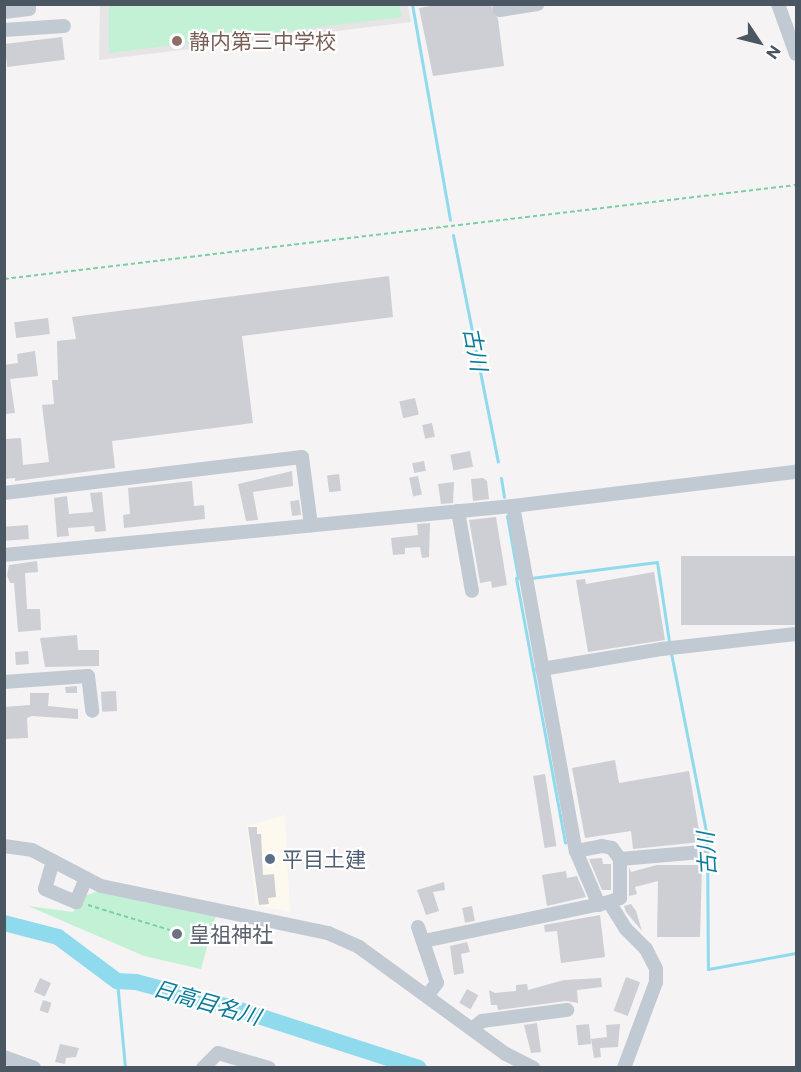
<!DOCTYPE html>
<meta charset="utf-8">
<style>
body{margin:0}
#map{position:relative;width:801px;height:1072px;overflow:hidden;background:#f5f3f3;font-family:Commissioner,"Noto Sans JP",sans-serif}
div>[style]{position:absolute}
.commercial>*{inset:0;background:#fdf9ef}
.education>*{inset:0;background:#e6e4e5}
.green>*{inset:0;background:#c3f1d5}
.stream>*{height:3px;margin:-1.5px;padding:0 1.5px;transform-origin:1.5px;border-radius:1.5px;background:#90daee}
.river>*{height:16px;margin:-8px;padding:0 8px;transform-origin:8px;border-radius:8px;background:#90daee}
.building>*{inset:0;background:#cdcfd5;transform-origin:0 0}
.path>*{height:1.5px;margin-top:-0.75px;transform-origin:0;background:repeating-linear-gradient(90deg,#7ad0a6 0 4.5px,transparent 0 7.5px)}
.minor>*{height:14px;margin:-7px;padding:0 7px;transform-origin:7px;border-radius:7px;background:#c1cad2}
.dots>*{width:16px;height:16px;translate:-50% -50%;box-sizing:border-box;border:3px solid #fff;border-radius:50%}
span{translate:-50% -50%;white-space:nowrap;text-align:center;line-height:1.15;-webkit-text-stroke:4.5px #fff;paint-order:stroke}
.education-label{font-size:21px;color:#785e54}
.left{translate:0 -50%;text-align:left}
.service-label{font-size:21px;color:#4e5e75}
.worship-label{font-size:21px;color:#5b616d}
.water-label{font-size:22px;color:#0c7c9b;font-style:italic}
.frame{position:absolute;inset:0;border:6px solid #4a5661;pointer-events:none}
.north{position:absolute;left:729px;top:12px;width:60px;height:60px;-webkit-text-stroke:4px #fff;paint-order:stroke;rotate:125deg;font-size:16px;font-weight:700;line-height:24px;text-align:center;color:#4a5661}
.north::after{content:'';display:block;margin:auto;width:21px;height:27px;background:#4a5661;clip-path:polygon(50% 0,100% 100%,50% 72%,0 100%)}
</style>
<div id="map">
<div class="commercial">
<div style="clip-path:polygon(285px 815px,290px 912px,256px 905px,247px 826px)"></div>
</div>
<div class="education">
<div style="clip-path:polygon(100px 5px,408px 5px,411px 22px,99px 60px)"></div>
</div>
<div class="green">
<div style="clip-path:polygon(399px 4px,402px 17px,109px 53px,109px 5px)"></div>
<div style="clip-path:polygon(98px 891px,216px 915px,201px 969px,144px 956px,28px 906px,73px 912px,87px 895px)"></div>
</div>
<div class="stream">
<div style="left:412px;top:4px;width:219px;rotate:80deg"></div>
<div style="left:453px;top:235px;width:231px;rotate:78.8deg"></div>
<div style="left:501px;top:478px;width:19px;rotate:81deg"></div>
<div style="left:507px;top:516px;width:63px;rotate:79.9deg"></div>
<div style="left:516px;top:578px;width:269px;rotate:79.5deg"></div>
<div style="left:531px;top:578px;width:127px;rotate:-7.2deg"></div>
<div style="left:657px;top:562px;width:80px;rotate:81.4deg"></div>
<div style="left:671px;top:653px;width:187px;rotate:78.9deg"></div>
<div style="left:707px;top:836px;width:133px;rotate:89.6deg"></div>
<div style="left:708px;top:969px;width:89px;rotate:-10.3deg"></div>
<div style="left:117px;top:981px;width:87px;rotate:84.7deg"></div>
</div>
<div class="river">
<div style="left:4px;top:923px;width:56px;rotate:14.5deg"></div>
<div style="left:58px;top:937px;width:74px;rotate:36.7deg"></div>
<div style="left:117px;top:981px;width:19px;rotate:3deg"></div>
<div style="left:136px;top:982px;width:101px;rotate:14.9deg"></div>
<div style="left:234px;top:1008px;width:194px;rotate:18deg"></div>
</div>
<div class="building">
<div style="clip-path:polygon(443px 4px,490px 4px,498px 19px,504px 66px,433px 76px,419px 8px)"></div>
<div style="left:62px;top:37px;width:23px;height:58px;rotate:83deg"></div>
<div style="clip-path:polygon(389px 276px,393px 317px,242px 336px,253px 423px,112px 441px,115px 468px,15px 481px,15px 478px,4px 479px,4px 439px,21px 438px,23px 465px,49px 462px,42px 405px,54px 404px,52px 380px,58px 380px,57px 341px,76px 339px,72px 317px)"></div>
<div style="left:48px;top:318px;width:16px;height:34px;rotate:83deg"></div>
<div style="clip-path:polygon(35px 351px,38px 376px,10px 379px,15px 413px,4px 414px,4px 365px,18px 363px,17px 354px)"></div>
<div style="left:415px;top:398px;width:17px;height:16px;rotate:77deg"></div>
<div style="left:432px;top:423px;width:14px;height:10px;rotate:78deg"></div>
<div style="left:470px;top:451px;width:16px;height:20px;rotate:79deg"></div>
<div style="left:424px;top:461px;width:10px;height:12px;rotate:79deg"></div>
<div style="clip-path:polygon(292px 471px,293px 486px,253px 492px,258px 520px,246px 521px,238px 484px)"></div>
<div style="left:339px;top:474px;width:17px;height:12px;rotate:83deg"></div>
<div style="left:418px;top:476px;width:19px;height:9px;rotate:78deg"></div>
<div style="clip-path:polygon(483px 478px,487px 481px,489px 499px,473px 501px,471px 479px)"></div>
<div style="clip-path:polygon(192px 481px,194px 506px,204px 505px,205px 519px,124px 528px,123px 515px,130px 514px,128px 488px)"></div>
<div style="clip-path:polygon(454px 482px,453px 503px,441px 504px,438px 484px)"></div>
<div style="clip-path:polygon(102px 492px,106px 531px,95px 532px,94px 526px,68px 528px,69px 536px,57px 537px,54px 498px,67px 496px,69px 514px,93px 512px,90px 493px)"></div>
<div style="left:299px;top:500px;width:15px;height:9px;rotate:82deg"></div>
<div style="clip-path:polygon(496px 517px,507px 585px,492px 588px,491px 581px,480px 583px,469px 520px)"></div>
<div style="clip-path:polygon(430px 523px,429px 557px,422px 558px,420px 547px,405px 548px,405px 554px,393px 555px,391px 538px,418px 535px,417px 524px)"></div>
<div style="left:28px;top:525px;width:14px;height:24px;rotate:86deg"></div>
<div style="left:796px;top:556px;width:69px;height:115px;rotate:90deg"></div>
<div style="clip-path:polygon(37px 561px,38px 572px,25px 573px,27px 609px,40px 609px,41px 630px,18px 632px,14px 583px,10px 583px,7px 575px,9px 565px)"></div>
<div style="clip-path:polygon(654px 572px,665px 640px,588px 652px,576px 580px,585px 579px,586px 584px)"></div>
<div style="clip-path:polygon(77px 635px,78px 650px,99px 650px,99px 666px,45px 667px,40px 638px)"></div>
<div style="left:28px;top:651px;width:13px;height:13px;rotate:86deg"></div>
<div style="clip-path:polygon(77px 686px,77px 693px,66px 693px,65px 687px)"></div>
<div style="left:116px;top:691px;width:20px;height:15px;rotate:87deg"></div>
<div style="clip-path:polygon(30px 693px,49px 693px,48px 706px,78px 709px,78px 719px,32px 716px,27px 718px,28px 738px,4px 739px,4px 707px,30px 705px)"></div>
<div style="clip-path:polygon(615px 760px,619px 783px,689px 771px,701px 842px,633px 849px,631px 831px,585px 838px,572px 768px)"></div>
<div style="left:545px;top:774px;width:73px;height:12px;rotate:81deg"></div>
<div style="clip-path:polygon(248px 827px,257px 827px,257px 834px,261px 834px,263px 875px,274px 874px,276px 897px,268px 898px,269px 904px,259px 905px)"></div>
<div style="clip-path:polygon(602px 858px,603px 864px,611px 864px,611px 890px,602px 890px,589px 859px)"></div>
<div style="clip-path:polygon(657px 865px,702px 865px,700px 937px,657px 937px,658px 881px,635px 887px,637px 894px,629px 896px,629px 867px,631px 872px)"></div>
<div style="clip-path:polygon(566px 871px,567px 878px,577px 876px,586px 897px,547px 906px,542px 875px)"></div>
<div style="clip-path:polygon(444px 882px,445px 890px,433px 892px,439px 911px,426px 915px,417px 890px)"></div>
<div style="clip-path:polygon(631px 904px,636px 911px,642px 931px,626px 912px,624px 906px)"></div>
<div style="left:472px;top:906px;width:15px;height:10px;rotate:79deg"></div>
<div style="clip-path:polygon(600px 915px,605px 957px,561px 963px,557px 931px,545px 932px,544px 925px)"></div>
<div style="left:174px;top:926px;width:11px;height:12px;rotate:22deg"></div>
<div style="clip-path:polygon(467px 942px,470px 952px,461px 954px,464px 973px,454px 975px,450px 946px)"></div>
<div style="left:626px;top:977px;width:15px;height:36px;rotate:20deg"></div>
<div style="left:40px;top:978px;width:12px;height:15px;rotate:24deg"></div>
<div style="clip-path:polygon(601px 978px,602px 987px,577px 990px,578px 1003px,566px 1001px,498px 1010px,497px 1005px,491px 1005px,489px 990px,495px 993px,516px 991px,516px 985px,527px 984px,528px 990px,564px 980px)"></div>
<div style="left:467px;top:989px;width:13px;height:16px;rotate:29deg"></div>
<div style="left:43px;top:1000px;width:9px;height:11px;rotate:18deg"></div>
<div style="clip-path:polygon(537px 1023px,541px 1052px,531px 1053px,524px 1025px)"></div>
<div style="left:589px;top:1024px;width:20px;height:13px;rotate:84deg"></div>
<div style="clip-path:polygon(620px 1024px,618px 1047px,600px 1048px,601px 1057px,594px 1058px,591px 1039px,607px 1037px,606px 1025px)"></div>
<div style="clip-path:polygon(60px 1044px,79px 1048px,76px 1057px,66px 1058px,65px 1064px,55px 1062px)"></div>
</div>
<div class="path">
<div style="left:4px;top:279px;width:798px;rotate:-6.77deg"></div>
<div style="left:88px;top:905px;width:86px;rotate:17deg"></div>
</div>
<div class="minor">
<div style="left:499px;top:4px;width:6px;rotate:81deg"></div>
<div style="left:500px;top:10px;width:38px;rotate:-9deg"></div>
<div style="left:778px;top:4px;width:53px;rotate:70.2deg"></div>
<div style="left:4px;top:12px;width:25px;rotate:-7deg"></div>
<div style="left:29px;top:9px;width:5px;rotate:-90deg"></div>
<div style="left:4px;top:30px;width:60px;rotate:-3.8deg"></div>
<div style="left:4px;top:493px;width:300px;rotate:-6.9deg"></div>
<div style="left:302px;top:457px;width:69px;rotate:82.5deg"></div>
<div style="left:513px;top:506px;width:351px;rotate:79.7deg"></div>
<div style="left:458px;top:511px;width:81px;rotate:80.1deg"></div>
<div style="left:4px;top:555px;width:511px;rotate:-5.5deg"></div>
<div style="left:513px;top:506px;width:285px;rotate:-6.9deg"></div>
<div style="left:542px;top:669px;width:122px;rotate:-9.5deg"></div>
<div style="left:662px;top:649px;width:135px;rotate:-6.4deg"></div>
<div style="left:4px;top:682px;width:84px;rotate:-4.1deg"></div>
<div style="left:88px;top:676px;width:35px;rotate:83deg"></div>
<div style="left:4px;top:846px;width:28px;rotate:8deg"></div>
<div style="left:32px;top:850px;width:78px;rotate:27.6deg"></div>
<div style="left:101px;top:886px;width:232px;rotate:11.7deg"></div>
<div style="left:328px;top:933px;width:34px;rotate:24deg"></div>
<div style="left:359px;top:947px;width:182px;rotate:36.1deg"></div>
<div style="left:506px;top:1054px;width:31px;rotate:27deg"></div>
<div style="left:53px;top:861px;width:29px;rotate:106deg"></div>
<div style="left:45px;top:889px;width:34px;rotate:23deg"></div>
<div style="left:76px;top:902px;width:25px;rotate:-67deg"></div>
<div style="left:609px;top:902px;width:12px;rotate:-20deg"></div>
<div style="left:620px;top:898px;width:39px;rotate:-90deg"></div>
<div style="left:599px;top:905px;width:59px;rotate:-113.1deg"></div>
<div style="left:576px;top:851px;width:26px;rotate:-11deg"></div>
<div style="left:602px;top:846px;width:10px;rotate:11deg"></div>
<div style="left:612px;top:848px;width:14px;rotate:54deg"></div>
<div style="left:620px;top:859px;width:82px;rotate:-4.9deg"></div>
<div style="left:418px;top:927px;width:59px;rotate:71.3deg"></div>
<div style="left:437px;top:983px;width:16px;rotate:128deg"></div>
<div style="left:424px;top:941px;width:189px;rotate:-11.9deg"></div>
<div style="left:609px;top:902px;width:32px;rotate:58deg"></div>
<div style="left:626px;top:929px;width:28px;rotate:45deg"></div>
<div style="left:646px;top:949px;width:22px;rotate:63deg"></div>
<div style="left:656px;top:969px;width:13px;rotate:90deg"></div>
<div style="left:656px;top:982px;width:92px;rotate:110.4deg"></div>
<div style="left:472px;top:1029px;width:13px;rotate:-39deg"></div>
<div style="left:482px;top:1021px;width:86px;rotate:-7.4deg"></div>
<div style="left:4px;top:1057px;width:32px;rotate:20deg"></div>
<div style="left:203px;top:1068px;width:21px;rotate:-45deg"></div>
<div style="left:218px;top:1053px;width:53px;rotate:16.4deg"></div>
</div>
<div class="dots">
<div style="left:177px;top:41px;background:#8d6e63"></div>
<div style="left:270px;top:859px;background:#5c6f8a"></div>
<div style="left:177px;top:934px;background:#6b7280"></div>
</div>
<div class="education-label">
<span class="left" style="left:189px;top:41px">静内第三中学校</span>
</div>
<div class="service-label">
<span class="left" style="left:282px;top:859px">平目土建</span>
</div>
<div class="worship-label">
<span class="left" style="left:189px;top:934px">皇祖神社</span>
</div>
<div class="water-label">
<span style="left:476px;top:349px;rotate:79deg">古川</span>
<span style="left:706px;top:854px;rotate:-93deg">古川</span>
<span style="left:207px;top:1002px;rotate:16deg">日高目名川</span>
</div>
<div class="frame"></div>
<div class="north">N</div>
</div>
